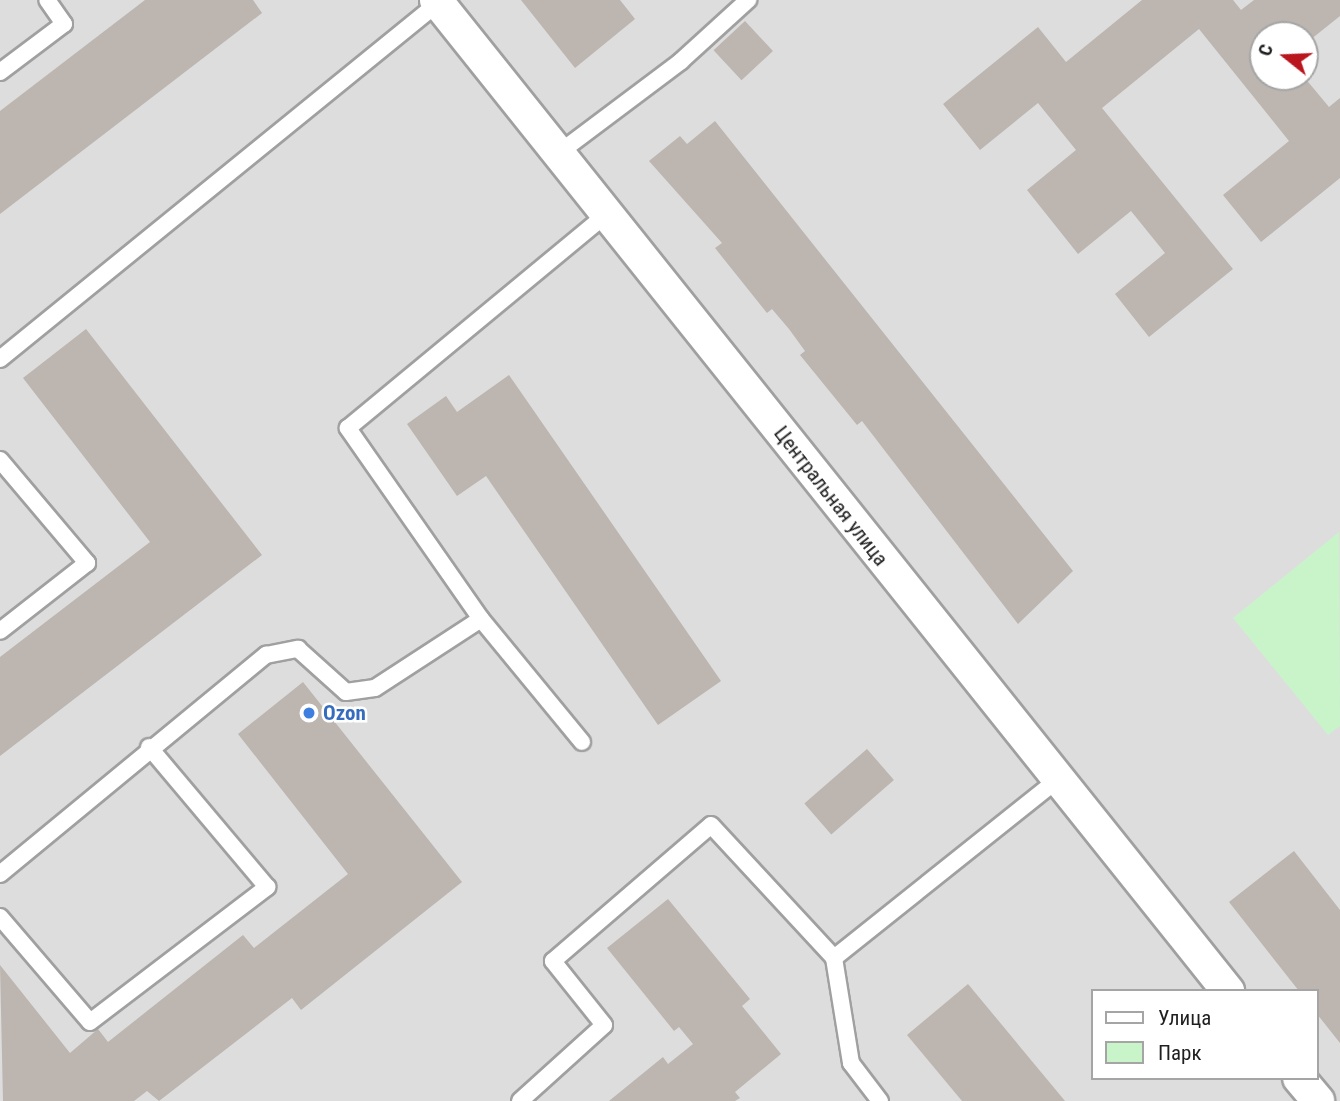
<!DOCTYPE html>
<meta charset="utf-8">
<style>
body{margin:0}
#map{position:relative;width:1340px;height:1101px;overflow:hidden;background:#efece7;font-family:"Roboto Condensed",sans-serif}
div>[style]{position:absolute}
.residential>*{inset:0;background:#ddd}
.park>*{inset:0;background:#c9f4ca}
.building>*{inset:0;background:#bcb5b0;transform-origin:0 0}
.roads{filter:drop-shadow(2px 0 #a0a0a0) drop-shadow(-2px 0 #a0a0a0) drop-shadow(0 2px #a0a0a0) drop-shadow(0 -2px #a0a0a0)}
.service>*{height:16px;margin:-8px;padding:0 8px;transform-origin:8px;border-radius:8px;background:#fff}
.minor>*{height:32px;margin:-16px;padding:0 16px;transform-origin:16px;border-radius:16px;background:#fff}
.dots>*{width:19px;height:19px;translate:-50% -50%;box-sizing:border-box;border:4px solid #fff;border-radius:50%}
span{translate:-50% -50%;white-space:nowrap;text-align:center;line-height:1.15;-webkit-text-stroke:5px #fff;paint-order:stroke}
.street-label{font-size:21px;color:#1f1f1f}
.shop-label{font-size:21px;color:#366cbe;font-weight:700}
.left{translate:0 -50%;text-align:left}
.legend{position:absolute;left:1091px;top:989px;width:228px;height:91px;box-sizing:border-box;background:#fff;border:2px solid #a5a5a5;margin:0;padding:9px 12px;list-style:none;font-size:21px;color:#1f1f1f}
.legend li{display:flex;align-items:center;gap:14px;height:35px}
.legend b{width:35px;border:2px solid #a5a5a5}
.north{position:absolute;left:1249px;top:21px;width:70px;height:70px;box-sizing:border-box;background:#fff;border:2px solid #a5a5a5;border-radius:50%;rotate:288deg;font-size:19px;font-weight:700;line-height:28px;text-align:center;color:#1f1f1f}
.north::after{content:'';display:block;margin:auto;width:24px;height:32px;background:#b9161e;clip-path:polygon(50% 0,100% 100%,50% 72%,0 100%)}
</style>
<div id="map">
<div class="residential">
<div style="clip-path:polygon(evenodd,0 0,1340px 0,1340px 1101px,0 1101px,0 0,1263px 35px,1305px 35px,1305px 77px,1263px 77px,1263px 35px,0 0,1093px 991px,1317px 991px,1317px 1078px,1093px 1078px,1093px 991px)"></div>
</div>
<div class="park">
<div style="clip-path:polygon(1339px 532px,1340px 726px,1328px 735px,1233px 618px)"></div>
</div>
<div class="building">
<div style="clip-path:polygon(145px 0,253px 0,262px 13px,0 214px,0 111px)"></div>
<div style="clip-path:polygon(521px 0,620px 0,635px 19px,575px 68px)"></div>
<div style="clip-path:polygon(1142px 0,1233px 0,1241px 10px,1254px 0,1340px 0,1340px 16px,1305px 44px,1305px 35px,1263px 35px,1263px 77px,1304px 77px,1329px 107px,1340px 98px,1340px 178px,1261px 242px,1223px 195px,1289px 141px,1199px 29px,1102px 108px,1233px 269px,1149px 337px,1115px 294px,1165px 253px,1131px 211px,1078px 254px,1027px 190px,1076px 150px,1038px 103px,980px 150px,943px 104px,1038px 27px,1066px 62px)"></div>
<div style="left:745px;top:21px;width:41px;height:43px;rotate:47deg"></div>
<div style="clip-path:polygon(715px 121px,1073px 571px,1018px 624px,862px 421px,857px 425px,800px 355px,805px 351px,789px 329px,772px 309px,767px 313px,715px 248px,722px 243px,649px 161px,680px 136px,687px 144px)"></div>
<div style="clip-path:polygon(86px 329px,262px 555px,0 756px,0 657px,150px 542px,23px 378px)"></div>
<div style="clip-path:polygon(509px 375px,721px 681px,658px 725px,486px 476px,457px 496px,407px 424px,446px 396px,457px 412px)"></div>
<div style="clip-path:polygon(303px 682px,462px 882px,301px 1010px,292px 998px,159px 1101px,147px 1091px,134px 1101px,3px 1101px,0 965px,70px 1053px,98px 1029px,108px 1042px,243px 935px,254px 948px,348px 874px,238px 734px)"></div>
<div style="left:867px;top:749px;width:41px;height:83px;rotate:49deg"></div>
<div style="clip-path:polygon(1294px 851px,1340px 910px,1340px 1043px,1317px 1014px,1317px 991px,1299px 991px,1229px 902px)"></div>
<div style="clip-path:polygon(668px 899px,750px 999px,742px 1006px,781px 1054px,735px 1092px,740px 1098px,735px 1101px,609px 1101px,663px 1057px,668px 1064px,693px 1044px,679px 1027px,674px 1031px,607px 948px)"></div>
<div style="clip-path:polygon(968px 984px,1065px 1101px,962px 1101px,907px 1035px)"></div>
</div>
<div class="roads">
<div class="service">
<div style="left:0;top:72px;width:80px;rotate:-36.9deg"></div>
<div style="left:64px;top:24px;width:29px;rotate:-125deg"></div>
<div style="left:560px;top:152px;width:151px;rotate:-36.9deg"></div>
<div style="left:681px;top:61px;width:91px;rotate:-42.3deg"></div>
<div style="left:0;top:359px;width:564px;rotate:-39.1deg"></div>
<div style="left:0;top:460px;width:135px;rotate:49.8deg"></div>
<div style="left:87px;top:563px;width:110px;rotate:142deg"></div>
<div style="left:481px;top:619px;width:159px;rotate:50.6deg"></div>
<div style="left:0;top:874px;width:345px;rotate:-39.5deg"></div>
<div style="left:266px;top:655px;width:33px;rotate:-11deg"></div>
<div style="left:298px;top:649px;width:64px;rotate:41.9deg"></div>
<div style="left:346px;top:692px;width:29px;rotate:-8deg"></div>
<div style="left:375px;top:688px;width:126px;rotate:-33.1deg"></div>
<div style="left:481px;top:619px;width:233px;rotate:-124.9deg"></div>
<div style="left:348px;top:428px;width:337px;rotate:-39.6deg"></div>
<div style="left:0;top:917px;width:138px;rotate:49.4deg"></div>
<div style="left:90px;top:1022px;width:223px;rotate:-37.3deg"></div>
<div style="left:267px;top:887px;width:183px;rotate:-130.1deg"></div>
<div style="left:520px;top:1101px;width:113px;rotate:-42.1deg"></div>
<div style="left:604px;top:1025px;width:82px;rotate:-128.6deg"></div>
<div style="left:553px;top:961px;width:208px;rotate:-40.7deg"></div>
<div style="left:711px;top:825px;width:181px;rotate:47.2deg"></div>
<div style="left:880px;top:1101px;width:48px;rotate:-127.3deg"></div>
<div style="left:851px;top:1063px;width:106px;rotate:-99.2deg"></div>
<div style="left:834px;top:958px;width:285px;rotate:-38.6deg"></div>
</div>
<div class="minor">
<div style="left:436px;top:0;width:1269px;rotate:51.37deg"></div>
<div style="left:1299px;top:1078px;width:30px;rotate:50deg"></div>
</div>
</div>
<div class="dots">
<div style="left:309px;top:713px;background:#3f7fe0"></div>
</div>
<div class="street-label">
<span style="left:831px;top:496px;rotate:52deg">Центральная улица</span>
</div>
<div class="shop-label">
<span class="left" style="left:323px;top:713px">Ozon</span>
</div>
<ul class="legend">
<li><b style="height:9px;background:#fff"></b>Улица</li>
<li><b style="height:19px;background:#c9f4ca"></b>Парк</li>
</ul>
<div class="north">С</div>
</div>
